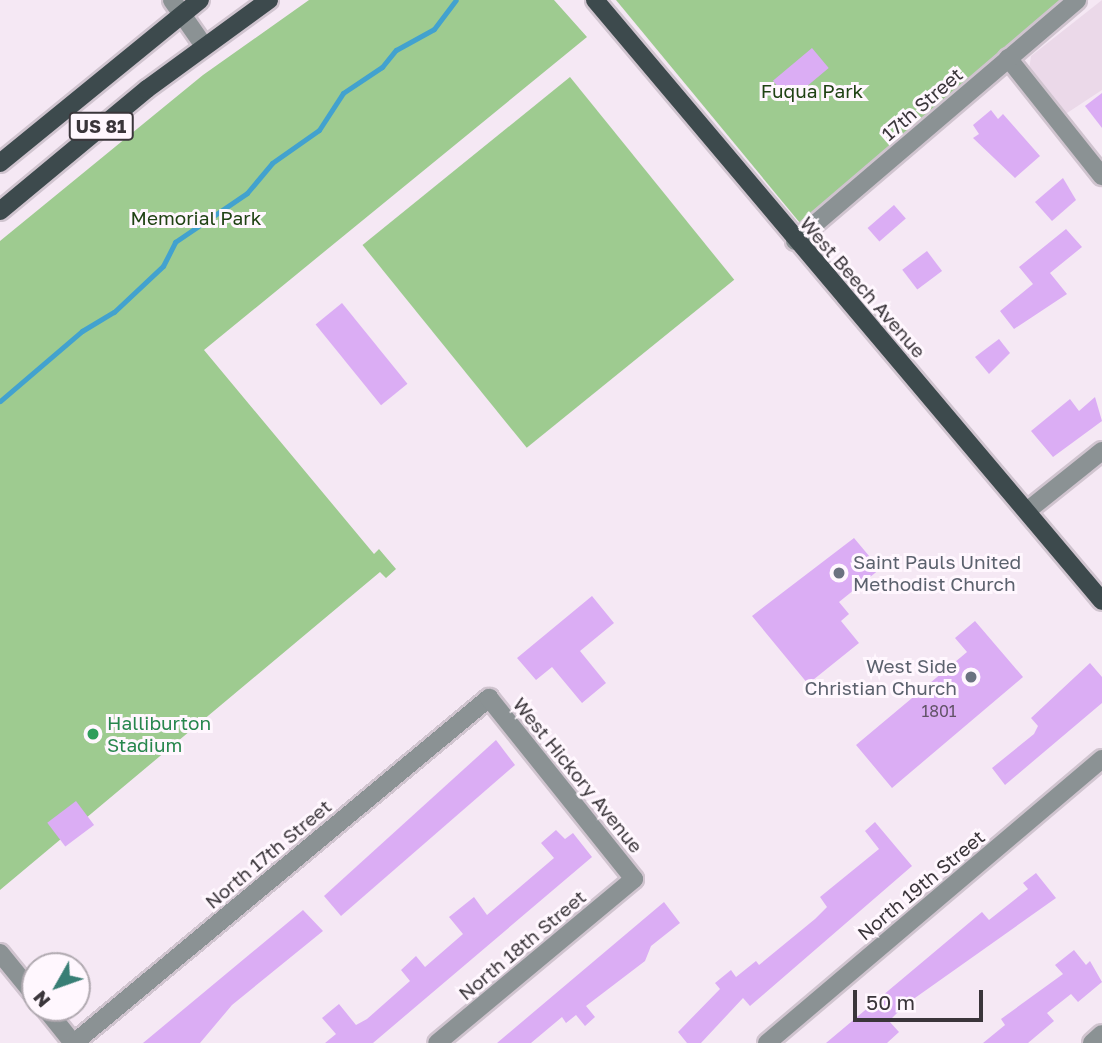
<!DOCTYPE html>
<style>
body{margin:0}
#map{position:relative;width:1102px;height:1043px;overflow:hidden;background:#f5e8f4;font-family:"Golos Text",sans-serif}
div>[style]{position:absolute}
.built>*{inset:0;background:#ebd9e9}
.green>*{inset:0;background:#9ecb90;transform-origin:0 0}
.stream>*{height:5px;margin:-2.5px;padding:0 2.5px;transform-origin:2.5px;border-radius:2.5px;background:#42a2cf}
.building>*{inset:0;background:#dbadf4;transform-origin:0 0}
.roads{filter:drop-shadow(2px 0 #d0c4cf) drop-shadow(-2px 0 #d0c4cf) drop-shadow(0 2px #d0c4cf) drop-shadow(0 -2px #d0c4cf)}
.minor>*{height:18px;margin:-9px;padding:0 9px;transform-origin:9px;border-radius:9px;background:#8b9294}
.major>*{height:18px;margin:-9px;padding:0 9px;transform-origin:9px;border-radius:9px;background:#3d4a4d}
.dots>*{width:19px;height:19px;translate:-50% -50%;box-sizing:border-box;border:4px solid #fff7fe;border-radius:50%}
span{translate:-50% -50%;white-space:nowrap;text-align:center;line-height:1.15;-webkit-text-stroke:6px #fff7fe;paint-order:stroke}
.number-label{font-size:16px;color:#625368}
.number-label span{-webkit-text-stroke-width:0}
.shield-label span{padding:2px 5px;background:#fff7fe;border:2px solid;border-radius:5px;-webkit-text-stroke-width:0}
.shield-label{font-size:18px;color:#3a353a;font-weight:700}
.park-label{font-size:19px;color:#1f4213}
.street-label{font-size:19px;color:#3a353a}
.worship-label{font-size:19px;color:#5b616d}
.left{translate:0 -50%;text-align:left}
.right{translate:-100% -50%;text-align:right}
.leisure-label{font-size:19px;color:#27864d}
.north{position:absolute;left:21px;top:952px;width:70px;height:70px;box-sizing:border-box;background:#fff7fe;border:2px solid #b0a9b0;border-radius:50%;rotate:230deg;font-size:19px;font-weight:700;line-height:28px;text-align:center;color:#3a353a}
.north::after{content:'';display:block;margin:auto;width:24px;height:32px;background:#387e75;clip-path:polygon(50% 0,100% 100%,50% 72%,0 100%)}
.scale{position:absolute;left:853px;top:990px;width:130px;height:32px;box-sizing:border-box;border:4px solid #3a353a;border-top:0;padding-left:9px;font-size:21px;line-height:24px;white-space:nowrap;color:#3a353a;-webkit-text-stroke:5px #fff7fe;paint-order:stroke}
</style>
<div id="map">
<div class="built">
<div style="clip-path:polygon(1102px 0,1102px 90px,1064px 115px,1029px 70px,1031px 56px)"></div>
</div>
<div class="green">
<div style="clip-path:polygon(309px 0,554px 0,587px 37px,204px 350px,374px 554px,379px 549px,396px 569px,386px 578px,380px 572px,0 890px,0 241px,203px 75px)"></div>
<div style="clip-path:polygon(616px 0,1061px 0,800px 223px)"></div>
<div style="left:570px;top:77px;width:261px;height:267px;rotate:51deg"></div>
</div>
<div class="stream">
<div style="left:0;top:401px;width:108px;rotate:-40.5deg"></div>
<div style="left:82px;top:331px;width:37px;rotate:-31deg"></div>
<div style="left:114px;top:312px;width:67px;rotate:-43.2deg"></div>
<div style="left:163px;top:266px;width:27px;rotate:-63deg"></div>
<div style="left:175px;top:242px;width:87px;rotate:-34.2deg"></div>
<div style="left:247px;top:193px;width:39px;rotate:-50deg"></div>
<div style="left:272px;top:163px;width:57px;rotate:-35.1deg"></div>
<div style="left:319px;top:130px;width:44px;rotate:-57deg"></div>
<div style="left:343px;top:93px;width:47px;rotate:-33.7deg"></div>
<div style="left:382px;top:67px;width:22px;rotate:-51deg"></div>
<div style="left:396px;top:50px;width:43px;rotate:-28.9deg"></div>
<div style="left:434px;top:29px;width:36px;rotate:-53deg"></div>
</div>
<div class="building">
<div style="left:812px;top:48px;width:26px;height:51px;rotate:50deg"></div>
<div style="clip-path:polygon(1102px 93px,1102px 128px,1085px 106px)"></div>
<div style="clip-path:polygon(991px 110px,998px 119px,1003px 114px,1040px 156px,1015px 178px,973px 138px,979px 134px,973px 125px)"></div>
<div style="clip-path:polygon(1063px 178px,1076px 200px,1052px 221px,1035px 202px)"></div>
<div style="left:894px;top:205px;width:18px;height:35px;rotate:49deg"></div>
<div style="clip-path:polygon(1066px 229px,1082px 247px,1050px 273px,1067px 294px,1014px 329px,1000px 311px,1033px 284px,1019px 267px)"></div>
<div style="left:927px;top:251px;width:25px;height:31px;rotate:53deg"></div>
<div style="left:342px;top:303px;width:104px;height:34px;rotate:51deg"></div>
<div style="clip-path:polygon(999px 339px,1010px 353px,989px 374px,975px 357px)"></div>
<div style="clip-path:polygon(1095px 397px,1102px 421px,1053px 457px,1031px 431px,1070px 399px,1079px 411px)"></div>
<div style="clip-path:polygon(854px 538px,880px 569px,839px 602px,849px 614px,841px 621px,859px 643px,808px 684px,752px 616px)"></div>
<div style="clip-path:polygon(592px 596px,614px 623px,580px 651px,606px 683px,582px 703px,552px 667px,536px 680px,517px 658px)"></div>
<div style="clip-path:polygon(975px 621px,1023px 677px,892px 788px,856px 745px,967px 652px,955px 638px)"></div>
<div style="clip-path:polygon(1090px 663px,1102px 677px,1102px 703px,1005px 785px,992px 768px,1034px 734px,1038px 726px,1031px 718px)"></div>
<div style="clip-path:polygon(496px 740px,515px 765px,341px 916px,324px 896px)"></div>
<div style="left:76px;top:801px;width:30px;height:36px;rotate:53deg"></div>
<div style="clip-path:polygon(875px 822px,912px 866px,750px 1006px,743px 998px,701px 1043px,687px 1043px,678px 1032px,720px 989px,715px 983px,731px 970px,736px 977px,756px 961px,759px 965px,815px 919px,827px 907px,820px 897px,879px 849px,865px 831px)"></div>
<div style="clip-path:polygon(556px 830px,565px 839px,573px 833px,592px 857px,373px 1043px,325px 1043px,336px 1034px,322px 1018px,339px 1004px,356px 1025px,367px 1019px,410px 981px,401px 970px,416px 956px,425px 967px,463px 934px,449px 917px,474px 897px,487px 915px,554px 858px,541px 843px)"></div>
<div style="clip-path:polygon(1036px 873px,1056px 898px,905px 1005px,889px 1021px,899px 1032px,887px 1043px,826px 1043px,982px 912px,989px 920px,1028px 889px,1023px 883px)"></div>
<div style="clip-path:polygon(664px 902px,680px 923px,651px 946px,645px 961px,586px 1006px,595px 1017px,585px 1026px,576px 1015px,566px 1023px,562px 1017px,531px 1043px,497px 1043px)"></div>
<div style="clip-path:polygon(303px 910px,323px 931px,232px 1005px,200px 1043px,143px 1043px)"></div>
<div style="clip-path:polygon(1074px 950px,1086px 965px,1090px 961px,1102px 982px,1078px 1002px,1071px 994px,1047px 1013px,1054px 1021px,1028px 1043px,983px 1043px,1005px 1025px,1001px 1019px,1063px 974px,1055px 965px)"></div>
</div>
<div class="roads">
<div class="minor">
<div style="left:172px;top:0;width:56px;rotate:55.2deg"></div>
<div style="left:1008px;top:58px;width:151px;rotate:51.5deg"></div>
<div style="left:795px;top:241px;width:371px;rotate:-40.5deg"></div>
<div style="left:1027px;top:511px;width:96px;rotate:-38.7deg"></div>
<div style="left:0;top:953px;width:55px;rotate:50.9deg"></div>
<div style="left:45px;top:1008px;width:45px;rotate:51.3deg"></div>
<div style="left:74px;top:1043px;width:540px;rotate:-39.74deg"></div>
<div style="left:489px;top:698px;width:232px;rotate:51.3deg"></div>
<div style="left:634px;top:879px;width:256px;rotate:140.2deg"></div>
<div style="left:767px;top:1043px;width:439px;rotate:-40.3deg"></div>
<div style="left:1092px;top:1043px;width:13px;rotate:-42deg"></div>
</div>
<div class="major">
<div style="left:595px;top:0;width:786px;rotate:49.85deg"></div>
<div style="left:0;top:163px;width:258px;rotate:-39.2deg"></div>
<div style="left:0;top:211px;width:191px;rotate:-39.7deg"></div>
<div style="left:147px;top:89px;width:151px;rotate:-36.1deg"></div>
</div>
</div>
<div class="dots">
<div style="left:839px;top:573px;background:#6b7280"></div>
<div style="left:971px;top:677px;background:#6b7280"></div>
<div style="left:93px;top:734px;background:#2e9e5b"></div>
</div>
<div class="number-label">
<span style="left:939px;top:711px">1801</span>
</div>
<div class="shield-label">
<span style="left:101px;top:126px">US 81</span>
</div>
<div class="park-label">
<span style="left:812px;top:91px">Fuqua Park</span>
<span style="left:196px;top:218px">Memorial Park</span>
</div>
<div class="street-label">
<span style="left:922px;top:104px;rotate:-41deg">17th Street</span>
<span style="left:863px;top:287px;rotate:49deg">West Beech Avenue</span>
<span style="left:578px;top:775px;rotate:51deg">West Hickory Avenue</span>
<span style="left:268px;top:854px;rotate:-40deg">North 17th Street</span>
<span style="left:921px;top:885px;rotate:-40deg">North 19th Street</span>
<span style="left:522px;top:945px;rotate:-40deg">North 18th Street</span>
</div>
<div class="worship-label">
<span class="left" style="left:853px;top:573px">Saint Pauls United<br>Methodist Church</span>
<span class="right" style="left:957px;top:677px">West Side<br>Christian Church</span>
</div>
<div class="leisure-label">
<span class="left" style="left:107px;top:734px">Halliburton<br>Stadium</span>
</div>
<div class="north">N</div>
<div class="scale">50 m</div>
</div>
